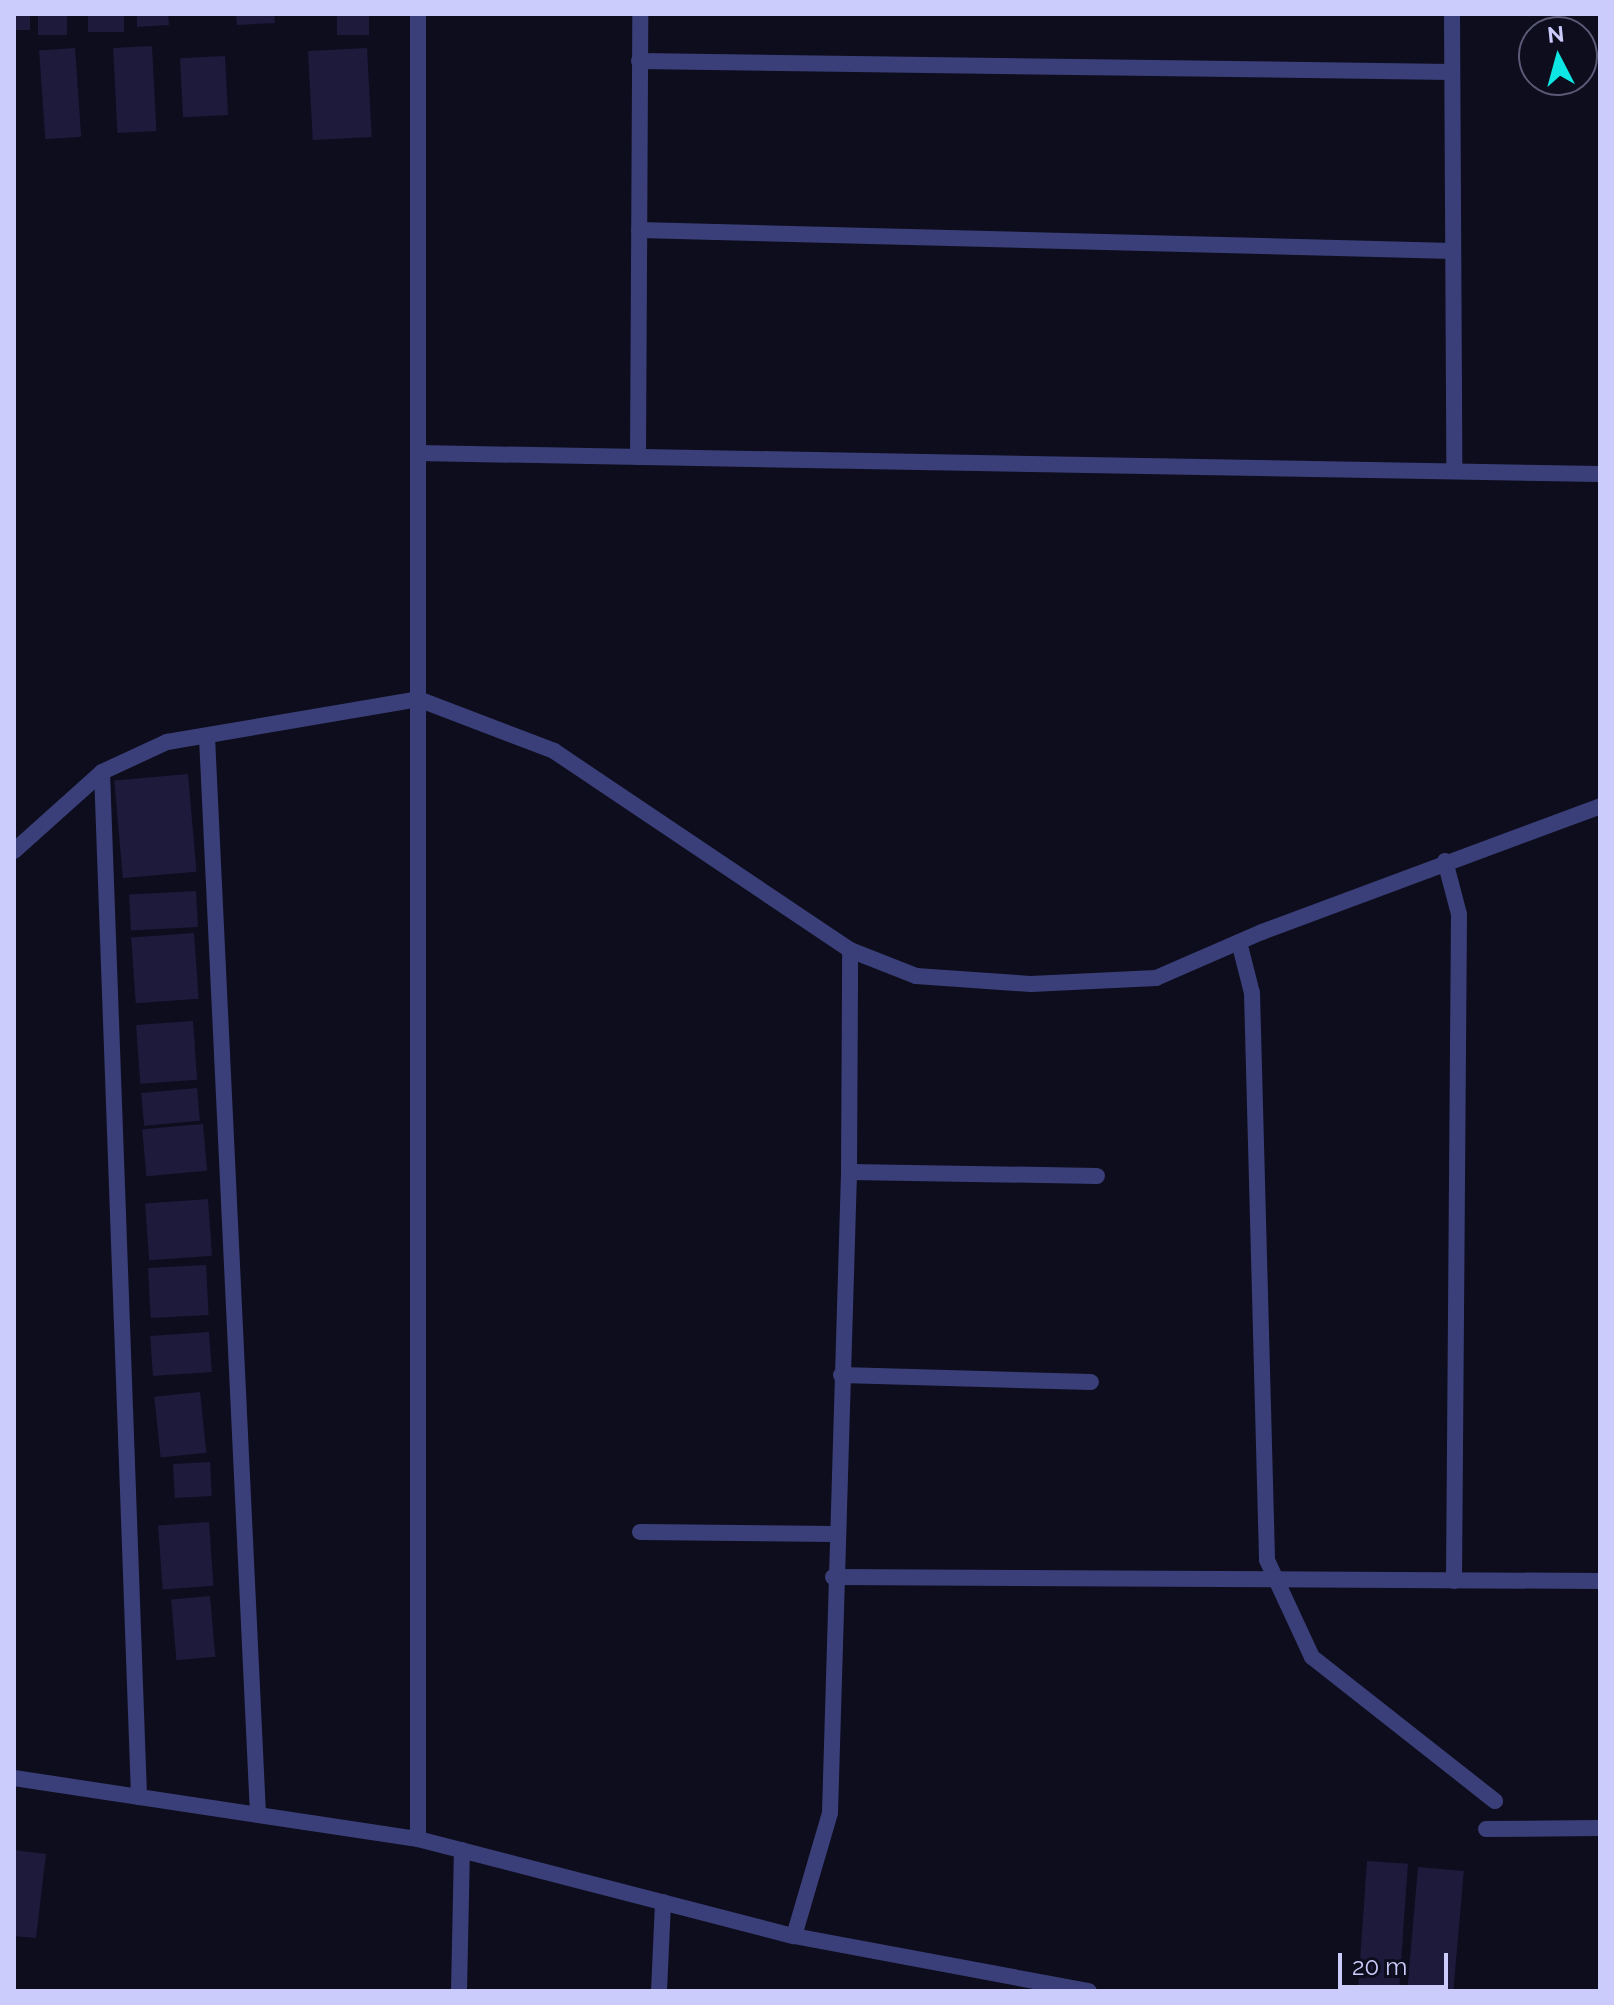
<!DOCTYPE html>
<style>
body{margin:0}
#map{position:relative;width:1614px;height:2005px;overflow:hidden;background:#0e0d1d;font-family:Raleway,sans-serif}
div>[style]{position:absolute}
.building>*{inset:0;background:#1d1a3c;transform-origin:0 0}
.minor>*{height:16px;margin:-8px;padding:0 8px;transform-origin:8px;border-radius:8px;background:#3a3f79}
span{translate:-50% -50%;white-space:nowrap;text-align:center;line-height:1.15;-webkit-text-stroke:6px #0e0d1d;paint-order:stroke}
.frame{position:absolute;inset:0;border:16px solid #ccccfc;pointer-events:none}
.north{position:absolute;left:1518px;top:16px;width:80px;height:80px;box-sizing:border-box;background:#0e0d1d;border:2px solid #5a5976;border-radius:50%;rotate:354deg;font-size:22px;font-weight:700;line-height:32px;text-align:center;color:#ccccfc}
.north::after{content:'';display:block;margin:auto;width:28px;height:36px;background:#0ee6e3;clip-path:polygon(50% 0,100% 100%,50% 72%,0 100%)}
.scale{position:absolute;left:1338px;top:1953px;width:110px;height:36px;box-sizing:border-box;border:4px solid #ccccfc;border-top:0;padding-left:10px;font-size:24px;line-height:28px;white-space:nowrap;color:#ccccfc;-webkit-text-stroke:6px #0e0d1d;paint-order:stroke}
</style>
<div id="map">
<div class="building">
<div style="left:14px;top:14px;width:16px;height:16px"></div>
<div style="left:38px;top:14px;width:29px;height:21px"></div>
<div style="left:88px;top:14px;width:36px;height:18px"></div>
<div style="clip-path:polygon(137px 14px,168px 14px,169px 25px,137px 27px)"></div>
<div style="clip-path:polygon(236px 14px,274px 14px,275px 23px,237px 25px)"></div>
<div style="left:337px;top:14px;width:32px;height:21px"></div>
<div style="left:152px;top:46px;width:85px;height:39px;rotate:87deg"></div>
<div style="left:75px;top:48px;width:89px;height:36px;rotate:86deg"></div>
<div style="left:367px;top:48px;width:89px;height:59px;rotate:87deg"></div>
<div style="left:225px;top:56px;width:59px;height:45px;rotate:87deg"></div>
<div style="left:188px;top:774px;width:98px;height:74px;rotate:85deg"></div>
<div style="left:196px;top:891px;width:36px;height:67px;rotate:87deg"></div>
<div style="left:194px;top:933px;width:66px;height:63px;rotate:86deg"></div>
<div style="left:193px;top:1021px;width:59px;height:57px;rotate:86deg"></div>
<div style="left:197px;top:1088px;width:33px;height:56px;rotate:85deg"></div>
<div style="left:203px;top:1124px;width:47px;height:61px;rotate:85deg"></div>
<div style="left:208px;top:1199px;width:57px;height:63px;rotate:86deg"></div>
<div style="left:206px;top:1265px;width:50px;height:58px;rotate:87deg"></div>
<div style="left:209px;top:1332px;width:40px;height:59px;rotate:86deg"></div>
<div style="left:200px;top:1392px;width:61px;height:46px;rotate:84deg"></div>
<div style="left:210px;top:1462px;width:34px;height:37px;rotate:87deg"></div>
<div style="left:209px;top:1522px;width:64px;height:51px;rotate:86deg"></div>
<div style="left:210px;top:1596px;width:61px;height:39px;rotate:85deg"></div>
<div style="clip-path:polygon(14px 1850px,46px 1854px,36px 1938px,14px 1936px)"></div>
<div style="left:1367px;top:1861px;width:41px;height:129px;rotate:4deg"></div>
<div style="left:1418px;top:1867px;width:46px;height:124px;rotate:5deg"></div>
</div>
<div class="minor">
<div style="left:1452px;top:14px;width:457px;rotate:89.7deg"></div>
<div style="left:639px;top:61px;width:813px;rotate:0.78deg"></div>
<div style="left:639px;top:230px;width:814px;rotate:1.48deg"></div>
<div style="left:418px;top:453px;width:1182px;rotate:1.02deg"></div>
<div style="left:638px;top:457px;width:443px;rotate:-89.7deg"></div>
<div style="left:207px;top:737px;width:1079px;rotate:87.29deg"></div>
<div style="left:102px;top:772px;width:1026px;rotate:87.93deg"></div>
<div style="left:14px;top:851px;width:118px;rotate:-41.9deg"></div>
<div style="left:102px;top:772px;width:72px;rotate:-24.8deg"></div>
<div style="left:167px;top:742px;width:255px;rotate:-9.7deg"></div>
<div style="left:418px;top:699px;width:146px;rotate:20.9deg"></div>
<div style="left:554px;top:751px;width:357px;rotate:33.9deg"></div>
<div style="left:850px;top:950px;width:71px;rotate:21.5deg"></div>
<div style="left:916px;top:976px;width:115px;rotate:4deg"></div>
<div style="left:1031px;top:984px;width:125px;rotate:-2.7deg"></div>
<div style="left:1156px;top:978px;width:116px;rotate:-23.5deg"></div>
<div style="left:1262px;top:932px;width:361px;rotate:-20.4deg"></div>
<div style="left:1445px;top:861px;width:55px;rotate:75.2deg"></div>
<div style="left:1459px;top:914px;width:667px;rotate:90.43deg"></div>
<div style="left:1239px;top:942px;width:53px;rotate:75.7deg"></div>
<div style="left:1252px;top:993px;width:567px;rotate:88.48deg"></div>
<div style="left:1267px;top:1560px;width:107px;rotate:65.1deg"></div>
<div style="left:1312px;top:1657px;width:233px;rotate:38.2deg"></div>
<div style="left:849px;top:1172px;width:248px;rotate:0.9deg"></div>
<div style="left:841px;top:1375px;width:250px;rotate:1.6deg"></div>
<div style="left:640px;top:1532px;width:195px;rotate:0.6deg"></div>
<div style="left:833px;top:1577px;width:767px;rotate:0.3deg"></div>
<div style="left:14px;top:1778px;width:409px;rotate:8.6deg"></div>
<div style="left:418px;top:1839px;width:388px;rotate:14.5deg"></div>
<div style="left:794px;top:1936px;width:300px;rotate:10.6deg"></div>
<div style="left:1486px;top:1829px;width:114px;rotate:-0.5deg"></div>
<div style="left:418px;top:1839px;width:1825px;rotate:-90deg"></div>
<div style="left:794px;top:1936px;width:128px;rotate:-73.7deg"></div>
<div style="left:830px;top:1813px;width:641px;rotate:-88.3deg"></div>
<div style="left:849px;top:1172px;width:222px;rotate:-89.7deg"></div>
<div style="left:459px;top:1991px;width:141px;rotate:-88.8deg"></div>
<div style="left:659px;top:1991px;width:89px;rotate:-87.4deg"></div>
</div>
<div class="frame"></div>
<div class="north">N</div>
<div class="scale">20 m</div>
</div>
